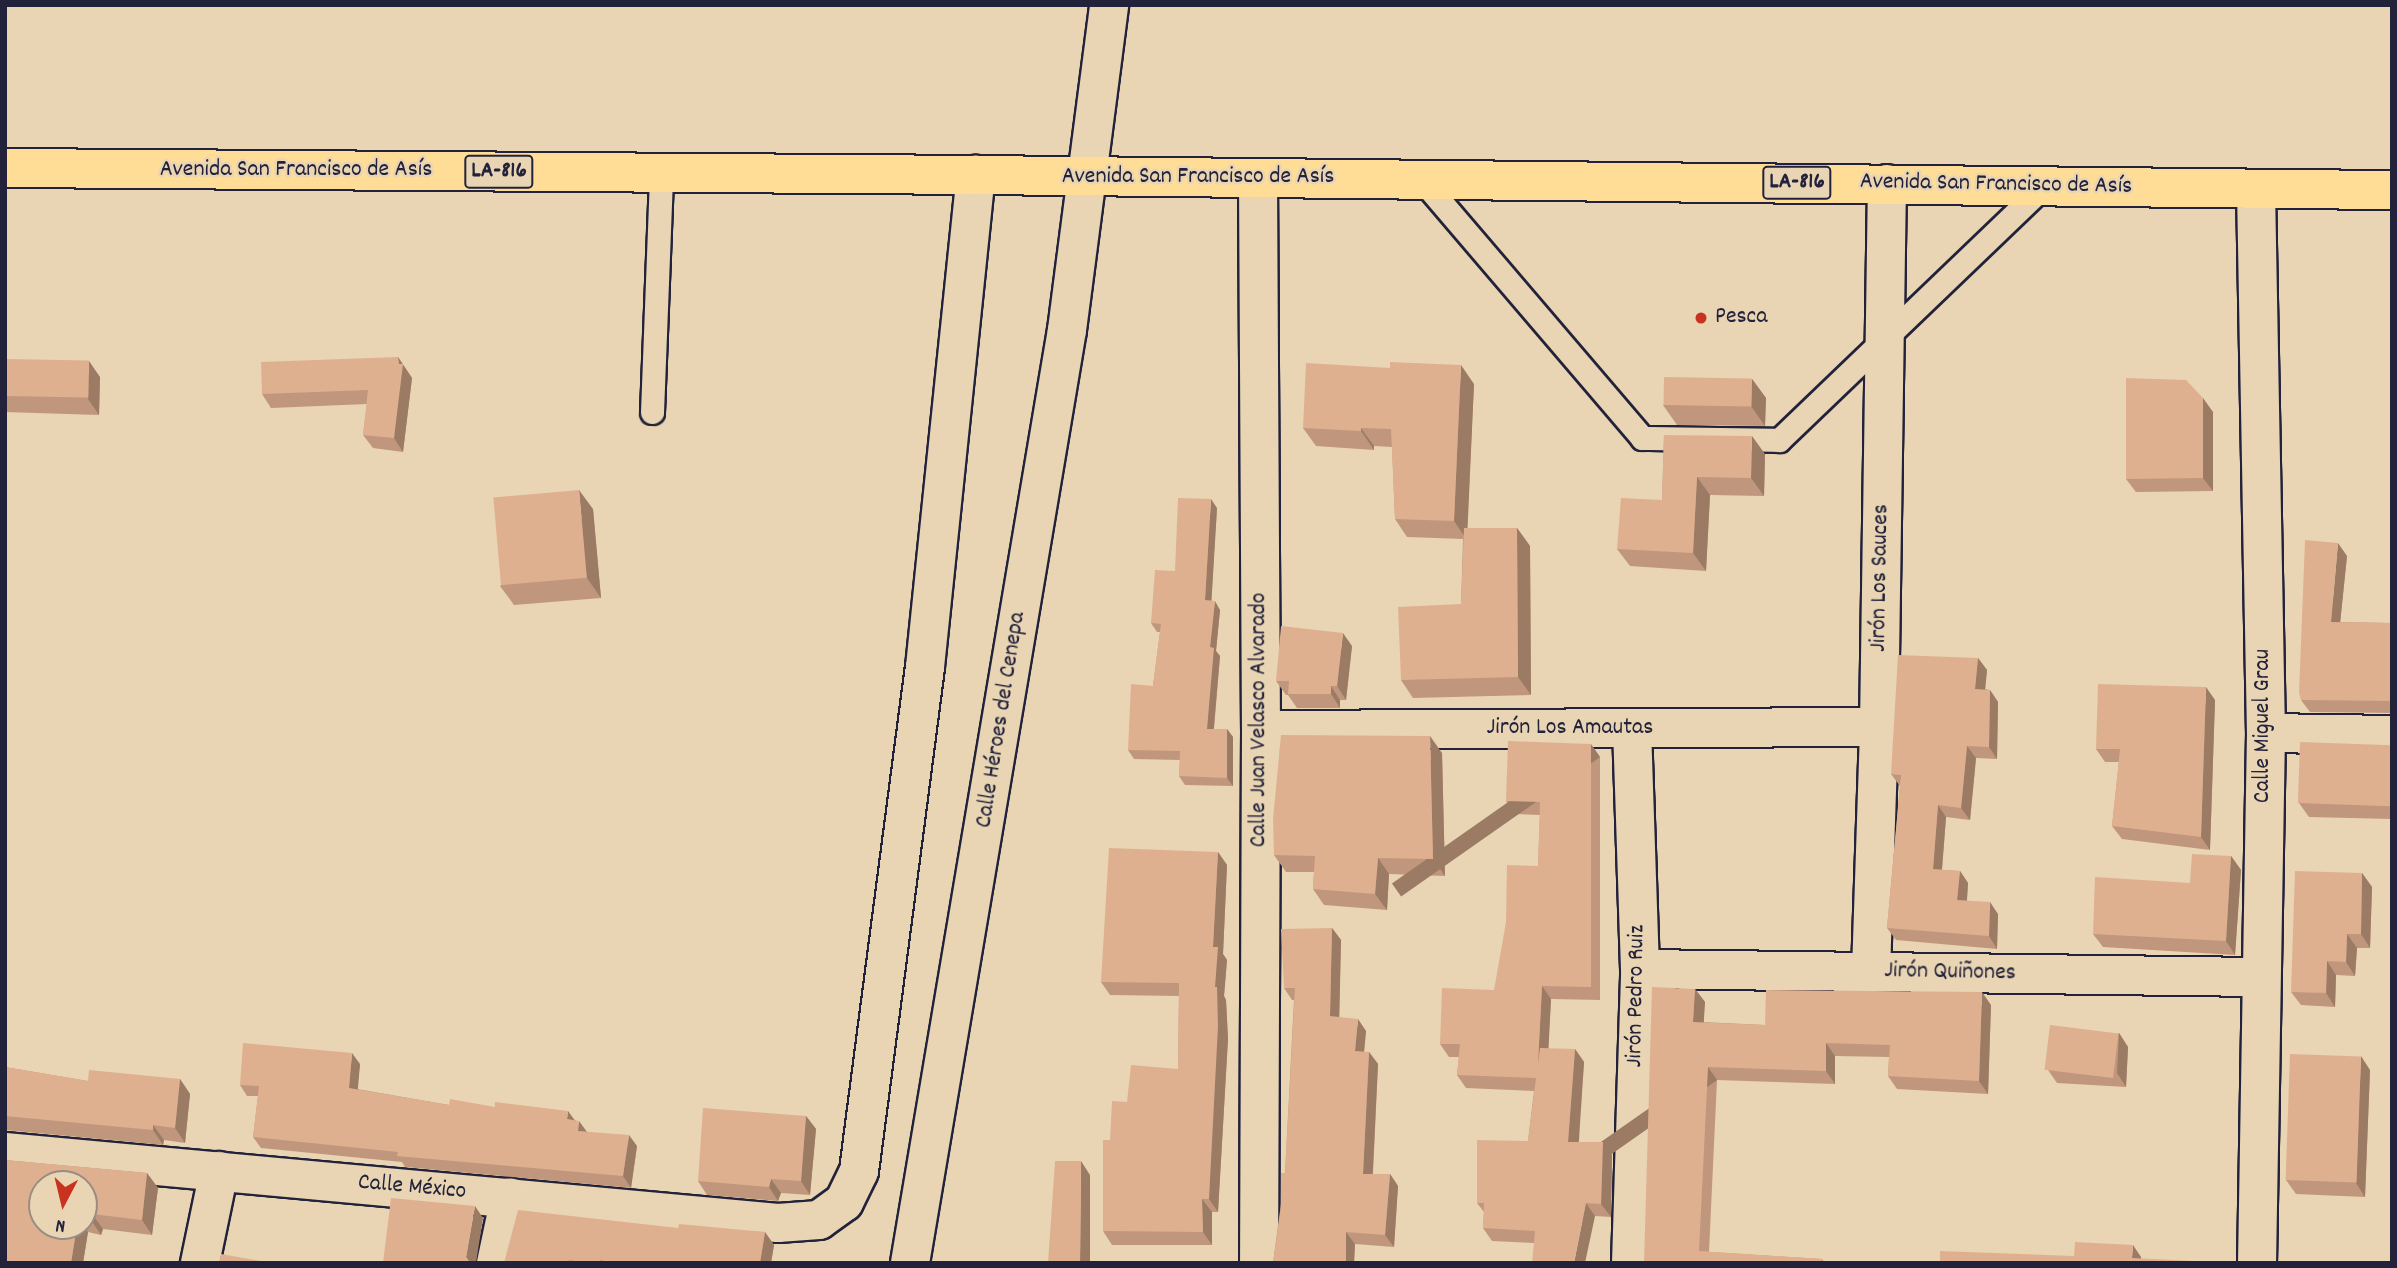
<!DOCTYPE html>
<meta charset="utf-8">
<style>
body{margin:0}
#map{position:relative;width:2397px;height:1268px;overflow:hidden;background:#e9d5b3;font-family:Dekko,sans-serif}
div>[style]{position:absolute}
.roads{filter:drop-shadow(2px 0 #22223b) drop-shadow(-2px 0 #22223b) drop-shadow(0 2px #22223b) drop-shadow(0 -2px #22223b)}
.lane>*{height:23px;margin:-11.5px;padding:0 11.5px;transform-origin:11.5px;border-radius:11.5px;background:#e9d5b3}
.street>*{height:38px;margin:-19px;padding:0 19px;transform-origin:19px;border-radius:19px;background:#e9d5b3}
.highway>*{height:38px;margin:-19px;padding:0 19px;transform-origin:19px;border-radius:19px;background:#ffdd96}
.wall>*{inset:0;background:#c0977c}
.shaded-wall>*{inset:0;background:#9c7b65;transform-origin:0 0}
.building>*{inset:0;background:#dfb090;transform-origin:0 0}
.dots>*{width:19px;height:19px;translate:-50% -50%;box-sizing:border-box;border:4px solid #e9d5b3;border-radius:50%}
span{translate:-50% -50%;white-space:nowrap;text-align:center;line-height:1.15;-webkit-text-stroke:5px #e9d5b3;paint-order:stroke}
.shield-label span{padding:2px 5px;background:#e9d5b3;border:2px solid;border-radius:5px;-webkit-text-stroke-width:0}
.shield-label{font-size:23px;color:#22223b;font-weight:700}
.street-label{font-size:24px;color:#22223b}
.poi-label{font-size:24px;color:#22223b}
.left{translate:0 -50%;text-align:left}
.frame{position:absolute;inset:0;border:7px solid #22223b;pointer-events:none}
.north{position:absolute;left:28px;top:1170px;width:70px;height:70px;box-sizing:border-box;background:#e9d5b3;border:2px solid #998d83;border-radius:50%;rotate:187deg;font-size:19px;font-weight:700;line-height:28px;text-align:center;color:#22223b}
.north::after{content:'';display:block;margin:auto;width:24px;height:32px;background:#c8321e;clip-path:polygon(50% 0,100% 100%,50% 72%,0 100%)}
</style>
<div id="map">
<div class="roads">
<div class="lane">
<div style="left:1422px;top:180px;width:339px;rotate:49.5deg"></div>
<div style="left:1642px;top:438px;width:137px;rotate:0.8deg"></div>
<div style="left:1779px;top:440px;width:367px;rotate:-43.8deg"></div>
<div style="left:652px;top:412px;width:239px;rotate:-87.8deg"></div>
</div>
<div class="street">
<div style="left:1258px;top:178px;width:552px;rotate:89.69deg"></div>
<div style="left:1261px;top:730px;width:533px;rotate:90.21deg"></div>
<div style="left:2256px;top:189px;width:544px;rotate:88.95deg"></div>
<div style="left:2266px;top:733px;width:530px;rotate:90.97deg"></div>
<div style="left:1261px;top:730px;width:618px;rotate:-0.28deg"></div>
<div style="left:2266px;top:733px;width:126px;rotate:0.9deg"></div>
<div style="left:1640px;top:969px;width:620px;rotate:0.74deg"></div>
<div style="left:1871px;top:972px;width:245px;rotate:-88.1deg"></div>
<div style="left:1879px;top:727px;width:543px;rotate:-89.16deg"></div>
<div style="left:5px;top:1152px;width:776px;rotate:5.25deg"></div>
<div style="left:778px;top:1223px;width:41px;rotate:-4.2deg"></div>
<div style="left:819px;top:1220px;width:31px;rotate:-36deg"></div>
<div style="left:844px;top:1202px;width:34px;rotate:-64deg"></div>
<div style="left:859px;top:1171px;width:508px;rotate:-82.54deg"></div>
<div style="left:925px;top:667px;width:495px;rotate:-84.1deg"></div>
<div style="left:200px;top:1263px;width:94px;rotate:-78.3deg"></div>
<div style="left:496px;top:1263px;width:67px;rotate:-78deg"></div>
<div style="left:910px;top:1263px;width:946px;rotate:-80.45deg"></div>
<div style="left:1067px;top:330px;width:328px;rotate:-82.6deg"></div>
<div style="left:1631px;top:1263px;width:294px;rotate:-88.2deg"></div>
<div style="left:1640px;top:969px;width:241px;rotate:-91.9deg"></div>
</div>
<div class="highway">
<div style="left:5px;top:168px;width:971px;rotate:0.41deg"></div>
<div style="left:976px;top:175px;width:1416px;rotate:0.61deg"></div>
</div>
</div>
<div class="wall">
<div style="clip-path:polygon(398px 357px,412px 378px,403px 452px,373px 448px,363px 435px,367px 404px,271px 408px,262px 394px)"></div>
<div style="clip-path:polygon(5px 359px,100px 377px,99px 415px,5px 412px)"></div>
<div style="clip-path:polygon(1752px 379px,1766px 398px,1765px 426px,1677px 425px,1663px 405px)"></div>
<div style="clip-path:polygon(1474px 384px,1467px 528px,1517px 528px,1530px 546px,1531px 695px,1413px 698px,1401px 680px,1461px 604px,1463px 539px,1407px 537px,1395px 519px,1392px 447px,1374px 446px,1374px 450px,1316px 446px,1303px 428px)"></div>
<div style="clip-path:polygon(2213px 412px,2213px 491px,2136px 492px,2126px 479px)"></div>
<div style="clip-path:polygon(1664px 435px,1765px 454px,1764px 496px,1710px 495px,1706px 571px,1630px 566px,1617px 549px,1662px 500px)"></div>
<div style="clip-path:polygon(1217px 508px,1211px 601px,1220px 610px,1216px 651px,1220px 656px,1214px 729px,1227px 729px,1233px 737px,1233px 786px,1185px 785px,1179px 776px,1180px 760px,1134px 759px,1128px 750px,1153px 686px,1160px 632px,1157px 632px,1151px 623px,1175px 571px)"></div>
<div style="clip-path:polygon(593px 509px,601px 598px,514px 605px,500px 586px)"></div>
<div style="clip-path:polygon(2347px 556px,2340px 622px,2392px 623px,2392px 713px,2310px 712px,2301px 700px)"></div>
<div style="clip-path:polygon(1352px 646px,1346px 700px,1340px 700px,1340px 708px,1297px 708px,1288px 695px,1286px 695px,1276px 681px)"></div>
<div style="clip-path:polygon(1978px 658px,1987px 670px,1985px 689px,1990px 690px,1998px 702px,1997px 759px,1976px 758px,1970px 820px,1946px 817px,1942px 870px,1960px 871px,1968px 883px,1967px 901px,1998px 914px,1997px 949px,1896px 940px,1887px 928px,1900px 786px,1891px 774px)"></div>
<div style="clip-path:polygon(2215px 700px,2210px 850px,2122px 839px,2112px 826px,2119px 762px,2105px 762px,2096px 749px)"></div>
<div style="clip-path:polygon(2392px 746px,2392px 819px,2309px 817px,2299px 803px)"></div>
<div style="clip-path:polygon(1442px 753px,1445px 876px,1389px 874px,1387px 910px,1324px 905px,1313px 889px,1314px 872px,1286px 872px,1274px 855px)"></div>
<div style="clip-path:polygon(1600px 757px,1600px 1000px,1551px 999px,1548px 1049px,1575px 1049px,1584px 1062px,1578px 1142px,1603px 1142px,1612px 1155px,1611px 1217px,1595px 1216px,1534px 1243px,1492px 1241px,1483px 1228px,1484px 1212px,1477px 1203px,1528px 1141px,1534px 1091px,1466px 1088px,1457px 1075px,1459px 1057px,1449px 1057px,1440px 1044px,1494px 990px,1538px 866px,1540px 815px,1515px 814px,1506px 801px)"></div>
<div style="clip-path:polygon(1218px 852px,1227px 865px,1223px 954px,1227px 960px,1224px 996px,1226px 1000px,1228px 1039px,1218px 1212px,1212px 1212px,1212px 1245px,1112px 1245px,1103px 1231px,1110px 1140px,1127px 1102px,1178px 1069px,1179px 996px,1110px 995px,1101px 982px)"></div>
<div style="clip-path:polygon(2231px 856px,2241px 870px,2235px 955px,2103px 947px,2093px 934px,2190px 883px)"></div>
<div style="clip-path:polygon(2362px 873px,2372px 887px,2370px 948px,2357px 948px,2355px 976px,2336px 975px,2335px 1007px,2301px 1005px,2291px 992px)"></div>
<div style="clip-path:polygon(1332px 928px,1341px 940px,1339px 1017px,1366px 1031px,1364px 1052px,1369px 1052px,1378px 1064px,1373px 1174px,1390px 1174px,1398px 1186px,1394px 1247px,1355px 1244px,1354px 1263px,1273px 1263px,1285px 1173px,1294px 1000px,1292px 1000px,1284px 988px)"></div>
<div style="clip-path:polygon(1695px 989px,1705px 1002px,1703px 1022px,1765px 1025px,1991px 1005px,1988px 1094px,1897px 1089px,1888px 1076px,1889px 1057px,1835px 1056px,1835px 1084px,1717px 1080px,1709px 1252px,1822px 1259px,1825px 1263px,1644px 1263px)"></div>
<div style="clip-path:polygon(2119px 1033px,2128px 1047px,2126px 1087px,2057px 1083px,2048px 1070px)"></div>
<div style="clip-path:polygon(360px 1064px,357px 1089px,449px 1105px,575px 1120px,587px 1132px,637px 1146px,631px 1188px,405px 1167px,402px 1162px,261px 1148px,253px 1137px,258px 1096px,247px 1096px,240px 1085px)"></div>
<div style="clip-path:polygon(5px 1067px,88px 1081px,180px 1079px,190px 1094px,185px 1143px,164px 1140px,163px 1145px,5px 1130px)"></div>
<div style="clip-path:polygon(2370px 1070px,2365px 1197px,2296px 1194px,2286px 1180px)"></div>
<div style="clip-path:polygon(806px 1116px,816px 1129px,810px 1195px,781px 1193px,778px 1201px,707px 1195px,698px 1181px)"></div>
<div style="clip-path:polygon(evenodd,5px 1160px,147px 1173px,158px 1188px,152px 1235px,103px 1229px,101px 1235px,88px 1232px,83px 1263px,5px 1263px,5px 1160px,42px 1184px,84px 1184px,84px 1226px,42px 1226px,42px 1184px)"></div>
<div style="clip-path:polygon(678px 1228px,765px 1232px,774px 1245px,771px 1263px,504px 1263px)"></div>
</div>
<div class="shaded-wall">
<div style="clip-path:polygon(398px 357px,412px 378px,403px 452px,394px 438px,399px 364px)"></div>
<div style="clip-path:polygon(89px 361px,100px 377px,99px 415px,88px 399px)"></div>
<div style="clip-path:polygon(1461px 365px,1474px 384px,1467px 540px,1454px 521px)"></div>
<div style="clip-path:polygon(1752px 379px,1766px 398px,1765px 426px,1751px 406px)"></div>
<div style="clip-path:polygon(2203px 398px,2213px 412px,2213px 491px,2203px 478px)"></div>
<div style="clip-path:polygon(1361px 428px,1374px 446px,1374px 450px,1361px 431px)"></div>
<div style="clip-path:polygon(1752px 436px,1765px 454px,1764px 496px,1751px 478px)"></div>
<div style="clip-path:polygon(1697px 477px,1710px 495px,1706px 571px,1693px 553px)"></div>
<div style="clip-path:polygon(579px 490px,593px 509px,601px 598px,587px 578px)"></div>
<div style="clip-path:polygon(1211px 499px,1217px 508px,1211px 609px,1205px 600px)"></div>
<div style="clip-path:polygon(1517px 528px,1530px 546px,1531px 695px,1518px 677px)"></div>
<div style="clip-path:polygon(2338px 543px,2347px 556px,2339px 634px,2331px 622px)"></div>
<div style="clip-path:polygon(1215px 601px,1220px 610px,1216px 651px,1220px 656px,1213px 737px,1207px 729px,1210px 647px)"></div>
<div style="clip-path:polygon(1343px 633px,1352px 646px,1346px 700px,1337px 686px)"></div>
<div style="clip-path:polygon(1978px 658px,1987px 670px,1984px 701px,1975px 689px)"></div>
<div style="clip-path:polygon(1331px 686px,1340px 700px,1340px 708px,1331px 694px)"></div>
<div style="clip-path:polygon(2206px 687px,2215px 700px,2210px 850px,2201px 837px)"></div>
<div style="clip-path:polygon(1990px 690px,1998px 702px,1997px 759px,1989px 747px)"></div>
<div style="clip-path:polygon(1227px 729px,1233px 737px,1233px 786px,1227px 778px)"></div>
<div style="clip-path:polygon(1430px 736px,1442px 753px,1445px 876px,1433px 859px)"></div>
<div style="left:1591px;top:744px;width:16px;height:243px;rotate:55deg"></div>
<div style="clip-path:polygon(1967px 746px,1976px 758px,1970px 820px,1961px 808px)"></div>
<div style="clip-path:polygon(1938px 805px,1946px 817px,1941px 881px,1933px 869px)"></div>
<div style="clip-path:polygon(1218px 852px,1227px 865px,1223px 954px,1227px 960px,1224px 996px,1226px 1000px,1228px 1039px,1218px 1212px,1209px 1199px,1213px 947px)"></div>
<div style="clip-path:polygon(2231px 856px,2241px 870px,2235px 955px,2226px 941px)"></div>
<div style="clip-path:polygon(1378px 858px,1389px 874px,1387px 910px,1375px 894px)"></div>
<div style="clip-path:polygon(1960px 871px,1968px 883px,1966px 913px,1957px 900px)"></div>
<div style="clip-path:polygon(2362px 873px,2372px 887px,2370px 948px,2361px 934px)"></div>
<div style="clip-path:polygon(1990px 902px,1998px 914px,1997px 949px,1989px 936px)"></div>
<div style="clip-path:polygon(1332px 928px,1341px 940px,1339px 1029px,1330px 1016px)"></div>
<div style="clip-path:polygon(2347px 934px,2357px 948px,2355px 976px,2346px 962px)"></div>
<div style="clip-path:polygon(2327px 961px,2336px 975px,2335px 1007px,2326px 993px)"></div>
<div style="clip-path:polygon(1542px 986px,1551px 999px,1547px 1077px,1538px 1064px)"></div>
<div style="clip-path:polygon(1695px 989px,1705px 1002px,1703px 1035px,1693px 1022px)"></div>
<div style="clip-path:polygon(1982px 992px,1991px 1005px,1988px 1094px,1979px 1081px)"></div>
<div style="clip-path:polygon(1358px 1019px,1366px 1031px,1363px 1063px,1355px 1051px)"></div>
<div style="clip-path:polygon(2119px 1033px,2128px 1047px,2126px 1087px,2117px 1073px)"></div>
<div style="clip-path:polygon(1826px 1043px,1835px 1056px,1835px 1084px,1826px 1071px)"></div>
<div style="clip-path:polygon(1575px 1049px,1584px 1062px,1578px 1155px,1568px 1142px)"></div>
<div style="clip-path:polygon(1369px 1052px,1378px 1064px,1372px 1186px,1363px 1174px)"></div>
<div style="clip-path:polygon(352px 1053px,360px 1064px,357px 1099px,349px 1088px)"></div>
<div style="clip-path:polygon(2361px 1056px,2370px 1070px,2365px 1197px,2356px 1183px)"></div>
<div style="left:1708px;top:1067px;width:16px;height:184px;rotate:55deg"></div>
<div style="clip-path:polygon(180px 1079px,190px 1094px,185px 1143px,175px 1128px)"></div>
<div style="clip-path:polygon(568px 1111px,576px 1122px,567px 1119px)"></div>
<div style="clip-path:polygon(806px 1116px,816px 1129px,810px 1195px,801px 1181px)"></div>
<div style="clip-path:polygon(579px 1121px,587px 1132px,578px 1131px)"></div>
<div style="clip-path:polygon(153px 1125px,164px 1140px,163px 1145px,153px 1130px)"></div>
<div style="clip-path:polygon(629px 1135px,637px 1146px,631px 1188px,623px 1176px)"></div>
<div style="clip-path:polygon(1603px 1142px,1612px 1155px,1611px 1217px,1601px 1204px)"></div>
<div style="clip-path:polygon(1081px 1161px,1090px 1175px,1090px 1263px,1080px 1263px)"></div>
<div style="clip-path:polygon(147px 1173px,158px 1188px,152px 1235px,142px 1220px)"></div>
<div style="clip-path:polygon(1390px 1174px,1398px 1186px,1394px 1247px,1385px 1235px)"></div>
<div style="clip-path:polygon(771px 1179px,781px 1193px,778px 1201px,769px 1187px)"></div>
<div style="clip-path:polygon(1202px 1199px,1212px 1212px,1212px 1245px,1203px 1232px)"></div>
<div style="clip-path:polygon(1586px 1203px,1595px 1216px,1585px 1263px,1574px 1263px)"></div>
<div style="clip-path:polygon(475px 1206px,483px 1218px,476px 1263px,470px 1263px,466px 1257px)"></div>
<div style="clip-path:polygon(92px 1214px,103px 1229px,101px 1235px,91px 1220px)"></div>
<div style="clip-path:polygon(77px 1226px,84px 1226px,88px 1232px,83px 1263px,71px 1263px)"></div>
<div style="clip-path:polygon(765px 1232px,774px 1245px,771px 1263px,760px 1263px)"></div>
<div style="clip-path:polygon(1346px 1232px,1355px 1244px,1354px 1263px,1346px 1263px)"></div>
<div style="clip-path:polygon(2133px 1245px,2141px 1257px,2141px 1263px,2132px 1258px)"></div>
</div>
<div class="building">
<div style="clip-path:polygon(398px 357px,399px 364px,403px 364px,394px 438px,363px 435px,368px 390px,262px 394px,261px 362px)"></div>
<div style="left:5px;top:359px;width:84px;height:37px;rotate:1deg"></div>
<div style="clip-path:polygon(1390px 362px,1461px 365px,1454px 521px,1395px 519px,1391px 429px,1361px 428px,1361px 431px,1303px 428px,1306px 363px,1390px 368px)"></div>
<div style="left:1664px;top:377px;width:88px;height:28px;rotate:1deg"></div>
<div style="clip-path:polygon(2126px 378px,2186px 380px,2203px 398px,2203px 478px,2126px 479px)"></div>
<div style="clip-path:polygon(1664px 435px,1752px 436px,1751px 478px,1697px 477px,1693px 553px,1617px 549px,1621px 498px,1662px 500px)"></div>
<div style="left:579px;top:490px;width:88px;height:86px;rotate:85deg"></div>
<div style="clip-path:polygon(1178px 498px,1211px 499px,1205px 600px,1215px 601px,1210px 647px,1214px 648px,1207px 729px,1227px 729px,1227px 778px,1179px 776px,1180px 751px,1128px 750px,1131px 684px,1153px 686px,1161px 624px,1151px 623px,1155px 570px,1175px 571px)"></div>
<div style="clip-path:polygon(1464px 528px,1517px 528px,1518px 677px,1401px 680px,1398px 607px,1461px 604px)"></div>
<div style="clip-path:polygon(2305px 540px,2338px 543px,2331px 622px,2392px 623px,2392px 701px,2301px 700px,2299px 693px)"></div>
<div style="clip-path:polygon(1281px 626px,1343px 633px,1337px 686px,1331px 686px,1331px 694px,1288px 694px,1289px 681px,1276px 681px)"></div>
<div style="clip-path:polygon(1898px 655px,1978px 658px,1975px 689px,1990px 690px,1989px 747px,1967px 746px,1961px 808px,1938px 805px,1933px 869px,1960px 871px,1957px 900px,1990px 902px,1989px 936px,1887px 928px,1901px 775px,1891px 774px)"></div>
<div style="clip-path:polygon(2098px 684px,2206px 687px,2201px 837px,2112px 826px,2120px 749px,2096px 749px)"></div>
<div style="clip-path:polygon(1281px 735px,1430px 736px,1433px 859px,1378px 858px,1375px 894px,1313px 889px,1315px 856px,1274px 855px,1273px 819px)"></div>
<div style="clip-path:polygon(1508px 741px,1591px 744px,1591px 987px,1542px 986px,1538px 1064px,1540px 1048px,1575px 1049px,1568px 1142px,1603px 1142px,1601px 1204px,1586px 1203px,1574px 1263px,1532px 1263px,1535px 1231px,1483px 1228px,1484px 1203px,1477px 1203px,1477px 1140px,1528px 1141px,1536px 1078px,1457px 1075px,1460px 1044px,1440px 1044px,1442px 988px,1494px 990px,1506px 922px,1507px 865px,1538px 866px,1540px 802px,1506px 801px)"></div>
<div style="left:2300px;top:742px;width:92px;height:61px;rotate:2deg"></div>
<div style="clip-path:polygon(1109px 848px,1218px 852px,1213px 947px,1218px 947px,1215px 987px,1217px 987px,1218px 1026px,1209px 1199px,1202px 1199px,1203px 1232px,1103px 1231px,1103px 1140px,1110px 1140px,1112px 1101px,1127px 1102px,1131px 1065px,1178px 1069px,1179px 983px,1101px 982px)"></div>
<div style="clip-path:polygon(2192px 854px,2231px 856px,2226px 941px,2093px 934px,2095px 877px,2190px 883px)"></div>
<div style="clip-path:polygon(2295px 871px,2362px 873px,2361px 934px,2347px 934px,2346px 962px,2327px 961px,2326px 993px,2291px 992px)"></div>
<div style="clip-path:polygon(1332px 928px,1330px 1016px,1358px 1019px,1355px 1051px,1369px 1052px,1363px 1174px,1390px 1174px,1385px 1235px,1346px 1232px,1346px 1263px,1273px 1263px,1281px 1207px,1281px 1173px,1285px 1173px,1295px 988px,1284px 988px,1281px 929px)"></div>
<div style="clip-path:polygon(1652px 987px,1695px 989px,1693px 1022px,1765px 1025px,1766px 990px,1982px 992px,1979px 1081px,1888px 1076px,1890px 1045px,1826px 1043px,1826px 1071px,1708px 1067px,1699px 1251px,1822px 1259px,1822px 1263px,1644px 1263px)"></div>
<div style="left:2050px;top:1025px;width:69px;height:45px;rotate:7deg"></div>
<div style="clip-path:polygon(243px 1043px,352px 1053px,349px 1088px,449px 1105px,450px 1099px,495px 1107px,495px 1102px,568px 1111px,567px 1119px,579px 1121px,578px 1131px,629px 1135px,623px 1176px,397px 1156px,398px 1152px,253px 1137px,259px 1086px,240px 1085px)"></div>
<div style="left:2290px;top:1054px;width:71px;height:126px;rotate:2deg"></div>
<div style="clip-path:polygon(5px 1067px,88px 1081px,89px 1070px,180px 1079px,175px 1128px,153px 1125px,153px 1130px,5px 1116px)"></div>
<div style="clip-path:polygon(703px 1108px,806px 1116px,801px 1181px,771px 1179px,769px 1187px,698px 1181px)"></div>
<div style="clip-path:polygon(5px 1160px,147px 1173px,142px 1220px,92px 1214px,91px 1220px,84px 1219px,84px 1184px,42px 1184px,42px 1226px,77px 1226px,71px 1263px,5px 1263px)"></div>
<div style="clip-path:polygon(1055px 1161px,1081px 1161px,1080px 1263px,1048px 1263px)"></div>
<div style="clip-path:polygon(391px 1198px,475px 1206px,466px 1257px,470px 1263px,383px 1263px)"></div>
<div style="clip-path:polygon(518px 1210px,678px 1228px,679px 1224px,765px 1232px,760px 1263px,616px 1263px,600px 1260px,600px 1263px,587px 1263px,569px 1260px,568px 1263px,504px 1263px)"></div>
<div style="clip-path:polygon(2075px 1242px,2133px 1245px,2132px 1258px,2195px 1261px,2195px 1263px,1940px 1263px,1940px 1251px,2074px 1256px)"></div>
<div style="clip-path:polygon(221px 1254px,272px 1263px,219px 1263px)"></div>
</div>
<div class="dots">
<div style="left:1701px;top:318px;background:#c8321e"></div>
</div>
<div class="shield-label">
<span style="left:499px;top:172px">LA-816</span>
<span style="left:1797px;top:183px">LA-816</span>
</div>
<div class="street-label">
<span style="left:296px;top:171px">Avenida San Francisco de Asís</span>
<span style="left:1198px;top:178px">Avenida San Francisco de Asís</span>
<span style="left:1996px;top:185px;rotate:1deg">Avenida San Francisco de Asís</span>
<span style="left:1881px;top:578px;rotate:-89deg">Jirón Los Sauces</span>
<span style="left:1002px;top:720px;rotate:-81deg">Calle Héroes del Cenepa</span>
<span style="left:1260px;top:720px;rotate:-90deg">Calle Juan Velasco Alvarado</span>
<span style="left:2264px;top:726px;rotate:-90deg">Calle Miguel Grau</span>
<span style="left:1570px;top:729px">Jirón Los Amautas</span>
<span style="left:1950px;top:973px;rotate:1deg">Jirón Quiñones</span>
<span style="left:1637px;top:996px;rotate:-89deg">Jirón Pedro Ruiz</span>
<span style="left:412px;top:1188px;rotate:5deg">Calle México</span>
</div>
<div class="poi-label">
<span class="left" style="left:1715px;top:318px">Pesca</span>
</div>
<div class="frame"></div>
<div class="north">N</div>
</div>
